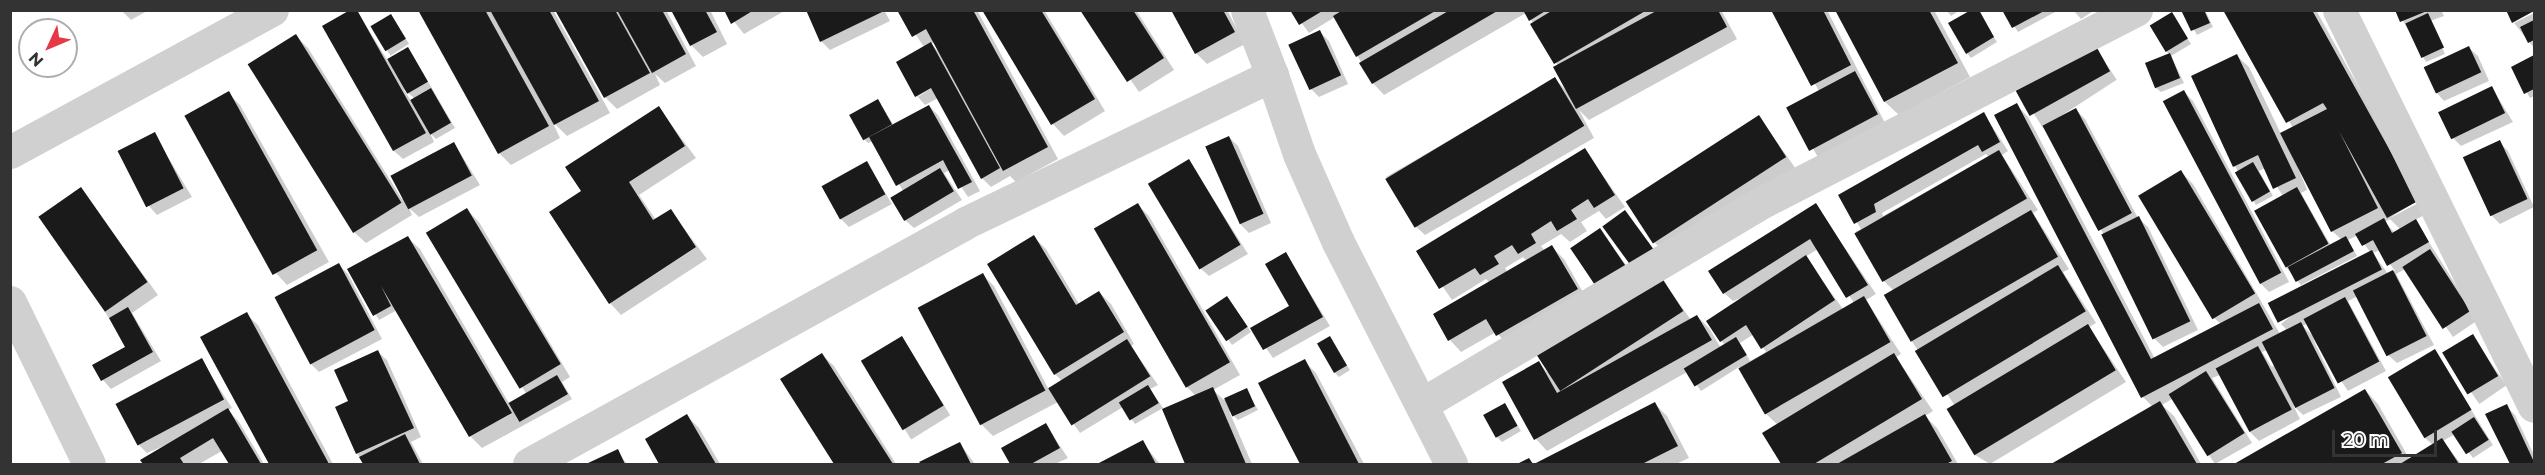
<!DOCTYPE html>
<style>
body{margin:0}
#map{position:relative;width:2545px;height:475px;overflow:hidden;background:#fff;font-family:Montserrat,sans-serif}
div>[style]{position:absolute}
.shadow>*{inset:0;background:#0003;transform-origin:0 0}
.building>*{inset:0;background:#1a1a1a;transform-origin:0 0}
.minor>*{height:33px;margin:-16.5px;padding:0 16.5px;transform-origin:16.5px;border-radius:16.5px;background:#d0d0d0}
span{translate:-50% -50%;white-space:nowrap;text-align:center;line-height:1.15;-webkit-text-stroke:6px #fff;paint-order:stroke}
.frame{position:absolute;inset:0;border:12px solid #333;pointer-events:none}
.north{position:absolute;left:18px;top:18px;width:60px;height:60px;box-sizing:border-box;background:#fff;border:2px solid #adadad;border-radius:50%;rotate:226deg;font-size:16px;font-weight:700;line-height:24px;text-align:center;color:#333}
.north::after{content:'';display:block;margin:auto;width:21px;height:27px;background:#e63946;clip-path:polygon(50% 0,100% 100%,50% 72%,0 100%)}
.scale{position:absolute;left:2332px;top:430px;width:105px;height:27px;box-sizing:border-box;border:3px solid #333;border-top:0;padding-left:8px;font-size:18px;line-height:21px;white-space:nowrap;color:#333;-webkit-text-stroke:4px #fff;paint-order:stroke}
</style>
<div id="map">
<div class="shadow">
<div style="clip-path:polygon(121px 10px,149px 10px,131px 20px)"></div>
<div style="clip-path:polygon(evenodd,356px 10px,388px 61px,408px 49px,412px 54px,455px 128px,436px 139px,430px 133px,434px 142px,403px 159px,394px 151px,324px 27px,356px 10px,404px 90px,405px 90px,415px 99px,411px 101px,404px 90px)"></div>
<div style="clip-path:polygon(420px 10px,553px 10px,610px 113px,567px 136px,552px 121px,560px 138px,511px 165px,499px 153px)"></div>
<div style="clip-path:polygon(557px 10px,666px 10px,696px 66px,665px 83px,655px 74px,660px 85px,617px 109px,605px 97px)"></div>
<div style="clip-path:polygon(673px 10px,710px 10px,727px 44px,703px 57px,691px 45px)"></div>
<div style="clip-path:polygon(725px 10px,786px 10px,744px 34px)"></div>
<div style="clip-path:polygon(807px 10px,884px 10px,890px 21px,830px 50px,821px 41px)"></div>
<div style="clip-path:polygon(evenodd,899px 10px,977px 10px,1058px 159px,1016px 182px,1010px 176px,991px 187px,982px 178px,938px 98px,925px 105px,918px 97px,937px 84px,917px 97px,898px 62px,924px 47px,899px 10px,935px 42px,941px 54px,931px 44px,935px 42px)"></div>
<div style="clip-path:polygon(984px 10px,1044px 10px,1105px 111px,1064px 136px,1053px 124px)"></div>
<div style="clip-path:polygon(1082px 10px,1136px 10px,1174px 70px,1139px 92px)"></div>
<div style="clip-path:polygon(1173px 10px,1227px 10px,1245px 44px,1207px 64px,1196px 53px)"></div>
<div style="clip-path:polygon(1292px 10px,1721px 10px,1737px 39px,1589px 120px,1579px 110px,1594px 138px,1425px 235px,1413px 224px,1386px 177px,1555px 79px,1567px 91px,1558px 66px,1534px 24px,1526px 13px,1384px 95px,1373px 83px,1335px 17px,1309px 33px)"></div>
<div style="clip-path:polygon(1773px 10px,1827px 10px,1885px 123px,1818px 157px,1788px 107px,1819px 91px)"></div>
<div style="clip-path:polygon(1837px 10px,1934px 10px,1970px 77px,1899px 115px,1885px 102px)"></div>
<div style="clip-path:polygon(1946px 10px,1960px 10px,1951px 16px)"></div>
<div style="clip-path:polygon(1978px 10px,1997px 42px,1971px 58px,1967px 53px)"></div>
<div style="clip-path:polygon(2004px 10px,2057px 10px,2057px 11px,2018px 32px)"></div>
<div style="clip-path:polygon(2073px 10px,2095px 10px,2081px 19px)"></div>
<div style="clip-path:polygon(2183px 10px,2205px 10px,2213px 27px,2197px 35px)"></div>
<div style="clip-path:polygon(evenodd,2225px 10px,2316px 10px,2420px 198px,2390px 218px,2422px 201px,2428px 213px,2415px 220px,2478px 320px,2453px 337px,2405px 269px,2396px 274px,2434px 345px,2397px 363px,2388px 355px,2358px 296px,2348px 301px,2386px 371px,2348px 391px,2313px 339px,2341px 397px,2303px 415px,2293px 405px,2300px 419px,2259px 441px,2250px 432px,2220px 375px,2212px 378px,2252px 443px,2215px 464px,2172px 399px,2162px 405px,2174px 416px,2201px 464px,2054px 464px,2153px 407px,2143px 397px,2017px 105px,2028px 117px,2155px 359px,2221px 324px,2214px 318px,2181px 172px,2193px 184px,2280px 334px,2287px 330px,2281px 324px,2370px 252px,2358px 235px,2348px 240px,2357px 256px,2301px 285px,2285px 266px,2283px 196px,2265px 168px,2259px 171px,2273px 196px,2256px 205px,2235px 166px,2237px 56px,2249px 67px,2281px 134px,2293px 128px,2225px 10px,2293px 155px,2332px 231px,2342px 240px,2331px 246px,2301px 193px,2307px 190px,2293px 155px,2225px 10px,2390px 219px,2401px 230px,2395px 233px,2385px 222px,2390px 219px,2225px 10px,2380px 250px,2395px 271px,2388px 274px,2373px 253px,2380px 250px,2225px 10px,2308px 323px,2314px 337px,2303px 326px,2308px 323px,2225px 10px,2267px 350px,2274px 365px,2272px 367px,2262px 352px,2267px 350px)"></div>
<div style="clip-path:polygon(2397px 10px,2441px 10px,2444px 16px,2430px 21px,2445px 54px,2426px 62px)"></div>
<div style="clip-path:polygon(2534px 13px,2534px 48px,2514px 23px)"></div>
<div style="clip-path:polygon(2172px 14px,2191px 44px,2171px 56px,2184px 83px,2161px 92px,2156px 88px,2170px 55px,2166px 51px)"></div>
<div style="left:391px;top:16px;width:33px;height:22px;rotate:57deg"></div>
<div style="clip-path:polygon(1320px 32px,1329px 41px,1348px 84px,1319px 97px,1310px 88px,1290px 46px)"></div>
<div style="clip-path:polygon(296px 36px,308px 48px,402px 199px,454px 143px,480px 185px,419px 217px,409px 208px,412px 215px,366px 243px,354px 232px)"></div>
<div style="left:2096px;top:48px;width:38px;height:88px;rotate:57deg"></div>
<div style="clip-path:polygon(2469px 48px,2478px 56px,2489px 81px,2444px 101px,2436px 92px)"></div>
<div style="clip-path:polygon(2534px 57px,2534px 96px,2530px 98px,2513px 68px)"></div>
<div style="clip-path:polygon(2492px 88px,2513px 122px,2461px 146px,2452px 137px)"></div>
<div style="clip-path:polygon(2184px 92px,2193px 101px,2289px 282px,2269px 292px,2260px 283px)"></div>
<div style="clip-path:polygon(228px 93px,240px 105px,329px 262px,287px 285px,276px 273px,187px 116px)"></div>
<div style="clip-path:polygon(878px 100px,894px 126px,929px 106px,938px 115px,980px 191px,968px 197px,950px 170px,944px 173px,962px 200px,914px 228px,905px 220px,903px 191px,873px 141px,868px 143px,864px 139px)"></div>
<div style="clip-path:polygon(659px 108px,696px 158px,639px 195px,656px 220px,671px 211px,707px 259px,621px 315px,610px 303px,583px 192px)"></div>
<div style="clip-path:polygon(2076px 110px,2085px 119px,2138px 218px,2148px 227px,2198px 330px,2163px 347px,2154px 338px,2104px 235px,2044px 127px)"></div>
<div style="clip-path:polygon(evenodd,1984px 114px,2008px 151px,2002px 155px,2038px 210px,2033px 213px,2069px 269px,2063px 272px,2096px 323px,2089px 327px,2126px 382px,1990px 464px,1975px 455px,1949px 410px,1955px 406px,1911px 340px,1893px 290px,1882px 279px,1855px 232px,1861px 229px,1840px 195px,1984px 114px,1986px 154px,1989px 157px,1883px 216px,1882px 213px,1986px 154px)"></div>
<div style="clip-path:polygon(1759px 117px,1796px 169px,1664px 252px,1652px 240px)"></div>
<div style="clip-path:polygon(154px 134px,192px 197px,157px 215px,149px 206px,120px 153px)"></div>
<div style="clip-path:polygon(1229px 137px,1238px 146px,1271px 223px,1249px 233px,1240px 224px)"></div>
<div style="clip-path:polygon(2499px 142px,2508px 151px,2534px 207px,2500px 224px,2491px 215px,2465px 158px)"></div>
<div style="clip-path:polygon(evenodd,1585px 150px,1625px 207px,1606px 219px,1599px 211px,1581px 222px,1587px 231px,1570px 242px,1561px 234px,1541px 246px,1545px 251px,1552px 247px,1564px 259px,1588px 301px,1509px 346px,1496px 332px,1461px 352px,1450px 340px,1490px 283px,1486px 279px,1452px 300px,1418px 251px,1585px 150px,1523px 257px,1527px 261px,1508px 273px,1505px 268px,1523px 257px)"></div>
<div style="clip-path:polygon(1189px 161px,1248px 254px,1209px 276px,1200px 268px)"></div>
<div style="clip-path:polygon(867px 163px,892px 204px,849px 227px,840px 218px)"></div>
<div style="clip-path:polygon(81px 189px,158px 295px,132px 313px,161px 361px,111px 389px,103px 380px,127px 347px,105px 312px)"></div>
<div style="clip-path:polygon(1137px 204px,1149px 216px,1240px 375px,1213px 390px,1224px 400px,1246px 389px,1258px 410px,1238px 420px,1229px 411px,1252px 464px,1187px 464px,1164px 410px,1196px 396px,1187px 387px)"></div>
<div style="clip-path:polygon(evenodd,1816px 205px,1876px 294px,1866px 300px,1901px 354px,1896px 357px,1933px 411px,1925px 416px,1937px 428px,1958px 464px,1783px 464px,1764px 433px,1778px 425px,1764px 412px,1739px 367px,1701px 391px,1687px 372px,1547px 451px,1536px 439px,1504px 383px,1539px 363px,1547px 372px,1660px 277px,1691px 320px,1697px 316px,1709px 328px,1721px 348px,1725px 345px,1721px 341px,1751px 294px,1733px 301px,1724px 293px,1816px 205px,1818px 249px,1854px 303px,1843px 309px,1805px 257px,1818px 249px,1816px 205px,1754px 334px,1766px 352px,1750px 361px,1740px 343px,1754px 334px)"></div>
<div style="clip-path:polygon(467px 210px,479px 222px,570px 377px,562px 382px,572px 399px,482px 448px,471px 437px,397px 310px,379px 320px,349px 270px,408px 238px,420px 249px,510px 405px,527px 395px,428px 233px)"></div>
<div style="clip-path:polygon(1600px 230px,1635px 277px,1607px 296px)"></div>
<div style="clip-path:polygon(1034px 237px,1046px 249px,1079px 304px,1099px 292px,1111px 304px,1134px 344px,1131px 346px,1158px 385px,1150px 389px,1163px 408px,1135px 424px,1123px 407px,1080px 433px,1058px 402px,993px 436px,981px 424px,983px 275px,994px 286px,1049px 390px,1062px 381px,1055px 374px)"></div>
<div style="clip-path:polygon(1286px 254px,1330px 326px,1273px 358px,1252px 328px,1291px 307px)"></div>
<div style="clip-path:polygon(339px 265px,348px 274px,382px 339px,319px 372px,310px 363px)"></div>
<div style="clip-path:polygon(1231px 302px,1251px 332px,1232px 345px,1207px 311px)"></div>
<div style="clip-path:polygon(246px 314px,258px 325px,333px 464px,271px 464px,202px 338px)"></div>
<div style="left:2472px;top:336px;width:60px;height:33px;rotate:55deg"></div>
<div style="left:902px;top:338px;width:91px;height:46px;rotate:58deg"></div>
<div style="clip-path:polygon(1330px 338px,1350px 370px,1339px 377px,1334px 372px)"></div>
<div style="clip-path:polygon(2435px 351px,2493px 445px,2473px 458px,2455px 434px,2443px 441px,2461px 464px,2237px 464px,2365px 390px,2378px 404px,2410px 460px,2433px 445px,2425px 438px)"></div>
<div style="clip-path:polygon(378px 352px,387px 360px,421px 437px,411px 442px,423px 464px,364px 464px,357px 453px,350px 402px)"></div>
<div style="clip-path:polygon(822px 355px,834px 366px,896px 464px,836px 464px,782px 380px)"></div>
<div style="clip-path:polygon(201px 360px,232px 408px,228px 410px,239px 422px,264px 464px,230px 464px,222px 451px,199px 464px,145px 464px,142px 460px,175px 441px,147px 453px,138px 444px)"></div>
<div style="clip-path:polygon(1304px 361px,1316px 373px,1364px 464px,1301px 464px,1260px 384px)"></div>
<div style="clip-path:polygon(1655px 404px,1667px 416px,1689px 458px,1676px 464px,1537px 464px)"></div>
<div style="clip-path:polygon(1504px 405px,1521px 431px,1502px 442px,1497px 437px)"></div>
<div style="clip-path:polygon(2506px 406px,2515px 415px,2534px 455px,2534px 464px,2512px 464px,2487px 415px)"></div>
<div style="clip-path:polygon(687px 416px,699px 428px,720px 464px,661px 464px,647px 440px)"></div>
<div style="clip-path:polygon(1046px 425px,1068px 458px,1055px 464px,1012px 464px,1003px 448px)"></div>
<div style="clip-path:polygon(1142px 442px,1160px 464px,1100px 464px)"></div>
<div style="clip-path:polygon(960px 444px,975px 464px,922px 464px,921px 462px)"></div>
<div style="clip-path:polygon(617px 451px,627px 464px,589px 464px)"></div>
</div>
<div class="building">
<div style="clip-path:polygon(350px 10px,357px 10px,426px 133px,393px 151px,322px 26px)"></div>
<div style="clip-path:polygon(418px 10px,485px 10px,549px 126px,498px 154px)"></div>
<div style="clip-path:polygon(490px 10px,549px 10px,599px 101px,554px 125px)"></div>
<div style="clip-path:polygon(555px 10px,615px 10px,650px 73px,604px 98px)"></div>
<div style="clip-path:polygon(617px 10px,662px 10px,686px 54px,652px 73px)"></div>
<div style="clip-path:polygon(671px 10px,705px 10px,717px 32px,690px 46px)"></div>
<div style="clip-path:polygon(724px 10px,754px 10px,731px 24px)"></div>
<div style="clip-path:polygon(806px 10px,881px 10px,882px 12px,820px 42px)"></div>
<div style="clip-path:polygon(897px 10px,973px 10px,1048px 147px,1003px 171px,926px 29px,912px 37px)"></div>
<div style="clip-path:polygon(982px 10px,1041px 10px,1095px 99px,1051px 125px)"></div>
<div style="clip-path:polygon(1080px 10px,1133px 10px,1164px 58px,1127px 82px)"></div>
<div style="clip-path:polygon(1171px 10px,1223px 10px,1235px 32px,1195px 54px)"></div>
<div style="clip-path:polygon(1290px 10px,1324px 10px,1299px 25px)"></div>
<div style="clip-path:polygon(1343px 10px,1437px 10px,1356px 57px,1333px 16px)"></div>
<div style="clip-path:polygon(1450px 10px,1499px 10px,1372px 84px,1359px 63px)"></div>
<div style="clip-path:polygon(1523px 10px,1547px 10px,1529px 21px)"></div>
<div style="clip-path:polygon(1553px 10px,1647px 10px,1554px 64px,1530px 24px)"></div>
<div style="clip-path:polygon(1658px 10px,1718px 10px,1727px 27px,1576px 109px,1553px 67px)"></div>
<div style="clip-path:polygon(1771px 10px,1823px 10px,1851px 65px,1811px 86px)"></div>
<div style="clip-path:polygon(1835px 10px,1929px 10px,1958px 63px,1884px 102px)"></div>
<div style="clip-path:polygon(1971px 10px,1979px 10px,1994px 37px,1966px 54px,1948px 23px)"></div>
<div style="clip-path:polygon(2002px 10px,2046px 10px,2012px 28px)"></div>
<div style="clip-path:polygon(2181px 10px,2204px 10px,2210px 23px,2191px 31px)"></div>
<div style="clip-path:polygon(2223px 10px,2312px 10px,2418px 201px,2387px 218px,2339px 131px,2378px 208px,2331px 232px,2280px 133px,2327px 109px,2323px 103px,2286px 123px)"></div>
<div style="clip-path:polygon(2395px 10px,2427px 10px,2427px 11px,2400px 22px)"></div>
<div style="clip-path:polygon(2506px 10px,2534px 10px,2534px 11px,2512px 23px)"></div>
<div style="left:2172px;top:12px;width:31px;height:26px;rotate:59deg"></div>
<div style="left:2428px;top:13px;width:38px;height:25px;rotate:65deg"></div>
<div style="left:391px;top:14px;width:29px;height:24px;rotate:59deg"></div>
<div style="clip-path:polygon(2534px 20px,2534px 40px,2528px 43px,2520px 27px)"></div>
<div style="left:1320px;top:30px;width:50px;height:35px;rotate:65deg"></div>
<div style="left:296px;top:34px;width:199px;height:57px;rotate:58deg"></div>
<div style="clip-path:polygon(931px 42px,1000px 168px,981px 179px,931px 88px,915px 97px,896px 62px)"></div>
<div style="left:2096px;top:46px;width:29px;height:92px;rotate:61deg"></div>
<div style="left:2469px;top:46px;width:29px;height:50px;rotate:65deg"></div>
<div style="left:408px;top:47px;width:40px;height:24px;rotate:60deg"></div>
<div style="left:2170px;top:53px;width:27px;height:27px;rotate:68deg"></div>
<div style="clip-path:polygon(2237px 54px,2296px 178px,2273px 189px,2258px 155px,2233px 167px,2191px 76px)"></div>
<div style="clip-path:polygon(2534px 55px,2534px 89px,2524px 94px,2511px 67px)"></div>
<div style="left:1855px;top:71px;width:49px;height:78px;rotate:62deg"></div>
<div style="left:1555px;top:77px;width:57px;height:198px;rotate:59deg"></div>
<div style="left:2492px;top:86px;width:30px;height:60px;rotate:64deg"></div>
<div style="left:431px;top:88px;width:40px;height:24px;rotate:60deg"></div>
<div style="left:2184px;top:90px;width:207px;height:24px;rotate:62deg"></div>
<div style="left:229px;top:91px;width:182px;height:51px;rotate:61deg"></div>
<div style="left:878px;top:99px;width:29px;height:33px;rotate:61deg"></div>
<div style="clip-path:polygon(2017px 103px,2151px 359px,2259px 303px,2273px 329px,2141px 398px,1994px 115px)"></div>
<div style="clip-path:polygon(929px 105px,972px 182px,958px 189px,943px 160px,896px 186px,869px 137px)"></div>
<div style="clip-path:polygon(659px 106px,685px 146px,629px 182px,653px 220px,671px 209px,696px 247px,609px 304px,549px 212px,581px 191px,565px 167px)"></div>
<div style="left:2076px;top:108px;width:119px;height:38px;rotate:62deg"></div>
<div style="clip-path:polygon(1984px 112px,2000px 142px,1982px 152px,1978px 145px,1874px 204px,1876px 212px,1854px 224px,1838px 195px)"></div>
<div style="left:1759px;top:115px;width:50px;height:159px;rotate:57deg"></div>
<div style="left:155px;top:132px;width:63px;height:42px;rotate:63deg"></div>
<div style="left:1229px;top:136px;width:85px;height:26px;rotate:66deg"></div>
<div style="left:2500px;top:140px;width:65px;height:41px;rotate:65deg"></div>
<div style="left:454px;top:142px;width:38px;height:72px;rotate:62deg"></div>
<div style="clip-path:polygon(1585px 148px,1615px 195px,1594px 208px,1588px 199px,1571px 210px,1577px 219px,1557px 231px,1551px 221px,1531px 234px,1536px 243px,1518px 254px,1512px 245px,1494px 256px,1499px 264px,1480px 275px,1475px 268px,1439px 289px,1416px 251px)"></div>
<div style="left:1999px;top:150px;width:56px;height:167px;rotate:60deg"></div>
<div style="left:1189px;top:159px;width:100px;height:48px;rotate:59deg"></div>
<div style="left:867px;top:161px;width:38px;height:52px;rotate:61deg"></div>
<div style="left:2253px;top:162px;width:34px;height:21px;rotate:60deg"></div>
<div style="left:940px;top:168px;width:27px;height:58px;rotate:59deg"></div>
<div style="left:2181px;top:170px;width:144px;height:50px;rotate:59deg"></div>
<div style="left:81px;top:187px;width:116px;height:52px;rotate:55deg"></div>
<div style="left:2297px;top:187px;width:65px;height:49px;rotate:61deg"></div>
<div style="left:1138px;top:203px;width:184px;height:51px;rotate:60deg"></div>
<div style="clip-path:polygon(1816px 203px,1868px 285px,1846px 298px,1810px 239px,1723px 294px,1708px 271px)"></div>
<div style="left:467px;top:208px;width:182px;height:48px;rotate:59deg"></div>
<div style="left:1625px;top:210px;width:52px;height:28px;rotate:54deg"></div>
<div style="left:2031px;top:210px;width:54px;height:170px;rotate:60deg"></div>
<div style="left:2139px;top:216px;width:117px;height:42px;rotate:64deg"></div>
<div style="clip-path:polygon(2384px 218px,2392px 233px,2416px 219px,2429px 242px,2387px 266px,2373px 240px,2362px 246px,2355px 234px)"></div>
<div style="left:1600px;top:228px;width:48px;height:36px;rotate:56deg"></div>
<div style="clip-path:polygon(1034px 235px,1076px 305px,1099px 291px,1124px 332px,1054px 375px,987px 264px)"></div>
<div style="clip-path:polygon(408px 236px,512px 413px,469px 437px,381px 286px,391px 306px,373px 316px,347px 269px)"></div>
<div style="left:2346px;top:236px;width:17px;height:66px;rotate:62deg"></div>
<div style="clip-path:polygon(1552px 245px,1578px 289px,1496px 336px,1486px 319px,1448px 341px,1433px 314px)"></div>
<div style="left:2430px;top:249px;width:74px;height:33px;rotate:57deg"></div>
<div style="left:2372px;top:250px;width:22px;height:117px;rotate:63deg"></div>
<div style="clip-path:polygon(1286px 252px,1323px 317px,1263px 350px,1250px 328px,1289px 306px,1265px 264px)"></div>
<div style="clip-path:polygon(1806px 255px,1835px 300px,1761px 349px,1746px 325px,1720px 342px,1706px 321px)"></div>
<div style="left:339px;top:263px;width:76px;height:73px;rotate:62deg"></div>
<div style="left:2058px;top:265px;width:54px;height:167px;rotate:59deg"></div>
<div style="left:2393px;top:270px;width:74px;height:45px;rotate:63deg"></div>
<div style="left:983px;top:273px;width:133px;height:74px;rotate:62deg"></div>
<div style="left:1660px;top:275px;width:43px;height:147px;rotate:57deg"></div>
<div style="left:1227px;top:296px;width:37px;height:26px;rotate:56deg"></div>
<div style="left:1864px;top:296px;width:53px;height:145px;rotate:60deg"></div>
<div style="left:2345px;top:297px;width:73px;height:47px;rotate:62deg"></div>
<div style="clip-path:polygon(128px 307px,153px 352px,101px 381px,92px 365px,125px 347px,109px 318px)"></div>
<div style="clip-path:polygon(247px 312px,329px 464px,269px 464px,200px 337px)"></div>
<div style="clip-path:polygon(1697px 315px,1712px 340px,1534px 440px,1502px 382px,1539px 361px,1557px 393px)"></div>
<div style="left:2301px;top:322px;width:74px;height:44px;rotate:63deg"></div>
<div style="left:2088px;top:324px;width:54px;height:165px;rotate:59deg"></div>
<div style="left:2473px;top:334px;width:49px;height:36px;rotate:59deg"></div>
<div style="left:902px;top:336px;width:81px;height:48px;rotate:59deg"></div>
<div style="left:1330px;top:336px;width:34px;height:15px;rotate:60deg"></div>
<div style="left:1736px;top:337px;width:21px;height:61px;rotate:59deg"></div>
<div style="left:1127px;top:339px;width:44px;height:93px;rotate:58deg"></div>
<div style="left:2258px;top:346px;width:72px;height:48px;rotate:62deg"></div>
<div style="left:2435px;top:349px;width:71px;height:55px;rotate:59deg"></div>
<div style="clip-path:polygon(378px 350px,414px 428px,356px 454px,335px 407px,348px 401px,334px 370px)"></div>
<div style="clip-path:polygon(822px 353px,893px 464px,834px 464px,780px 379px)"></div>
<div style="clip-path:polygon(1894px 353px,1922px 399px,1814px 464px,1781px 464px,1762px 433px)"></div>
<div style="left:202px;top:358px;width:47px;height:98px;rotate:62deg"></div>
<div style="clip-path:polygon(1305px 359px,1359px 464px,1300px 464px,1258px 383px)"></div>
<div style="left:2206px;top:371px;width:73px;height:44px;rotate:58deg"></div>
<div style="left:557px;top:375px;width:22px;height:56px;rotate:60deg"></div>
<div style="left:1148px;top:385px;width:21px;height:34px;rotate:59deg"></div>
<div style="clip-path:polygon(1213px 387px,1246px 464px,1185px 464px,1162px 409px)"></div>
<div style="left:1247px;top:388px;width:20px;height:25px;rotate:66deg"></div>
<div style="clip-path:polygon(2365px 389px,2402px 453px,2382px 464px,2234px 464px)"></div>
<div style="clip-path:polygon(2160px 401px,2197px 464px,2051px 464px)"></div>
<div style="clip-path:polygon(1655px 402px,1678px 446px,1642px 464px,1534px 464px)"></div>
<div style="left:1505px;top:403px;width:26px;height:25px;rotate:61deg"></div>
<div style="clip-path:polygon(2507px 404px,2534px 462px,2534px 464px,2510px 464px,2485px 414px)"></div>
<div style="clip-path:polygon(228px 408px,261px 464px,229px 464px,213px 438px,180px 458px,184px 464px,143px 464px,140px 460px)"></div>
<div style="clip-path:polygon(687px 414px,716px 464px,659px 464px,645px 439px)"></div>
<div style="clip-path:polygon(1925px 414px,1952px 461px,1946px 464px,1837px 464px)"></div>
<div style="left:2474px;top:417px;width:27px;height:27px;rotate:57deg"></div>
<div style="clip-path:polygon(1046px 423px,1060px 448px,1031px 464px,1010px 464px,1001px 448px)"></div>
<div style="clip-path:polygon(405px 434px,420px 464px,363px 464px,359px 457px)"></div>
<div style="clip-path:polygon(2442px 438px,2459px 464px,2400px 464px)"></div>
<div style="clip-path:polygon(1143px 440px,1156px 464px,1097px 464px)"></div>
<div style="clip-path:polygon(960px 442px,971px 464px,921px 464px,919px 462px)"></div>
<div style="clip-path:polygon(618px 449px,625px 464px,586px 464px)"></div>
<div style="clip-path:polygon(1529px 458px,1533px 464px,1517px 464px)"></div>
</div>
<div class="minor">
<div style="left:1247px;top:10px;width:70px;rotate:69deg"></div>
<div style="left:2339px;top:10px;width:441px;rotate:63.8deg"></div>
<div style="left:10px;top:152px;width:298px;rotate:-28.5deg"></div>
<div style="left:10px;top:302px;width:180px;rotate:64deg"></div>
<div style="left:1422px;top:404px;width:400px;rotate:-30.7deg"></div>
<div style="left:1766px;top:200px;width:416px;rotate:-27.2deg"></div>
<div style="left:529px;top:464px;width:498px;rotate:-28.9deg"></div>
<div style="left:965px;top:223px;width:341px;rotate:-25.7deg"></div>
<div style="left:1272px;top:75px;width:83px;rotate:71.1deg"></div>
<div style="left:1299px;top:154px;width:96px;rotate:66.1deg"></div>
<div style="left:1338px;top:242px;width:249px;rotate:63deg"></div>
</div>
<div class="frame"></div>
<div class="north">N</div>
<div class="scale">20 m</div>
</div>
